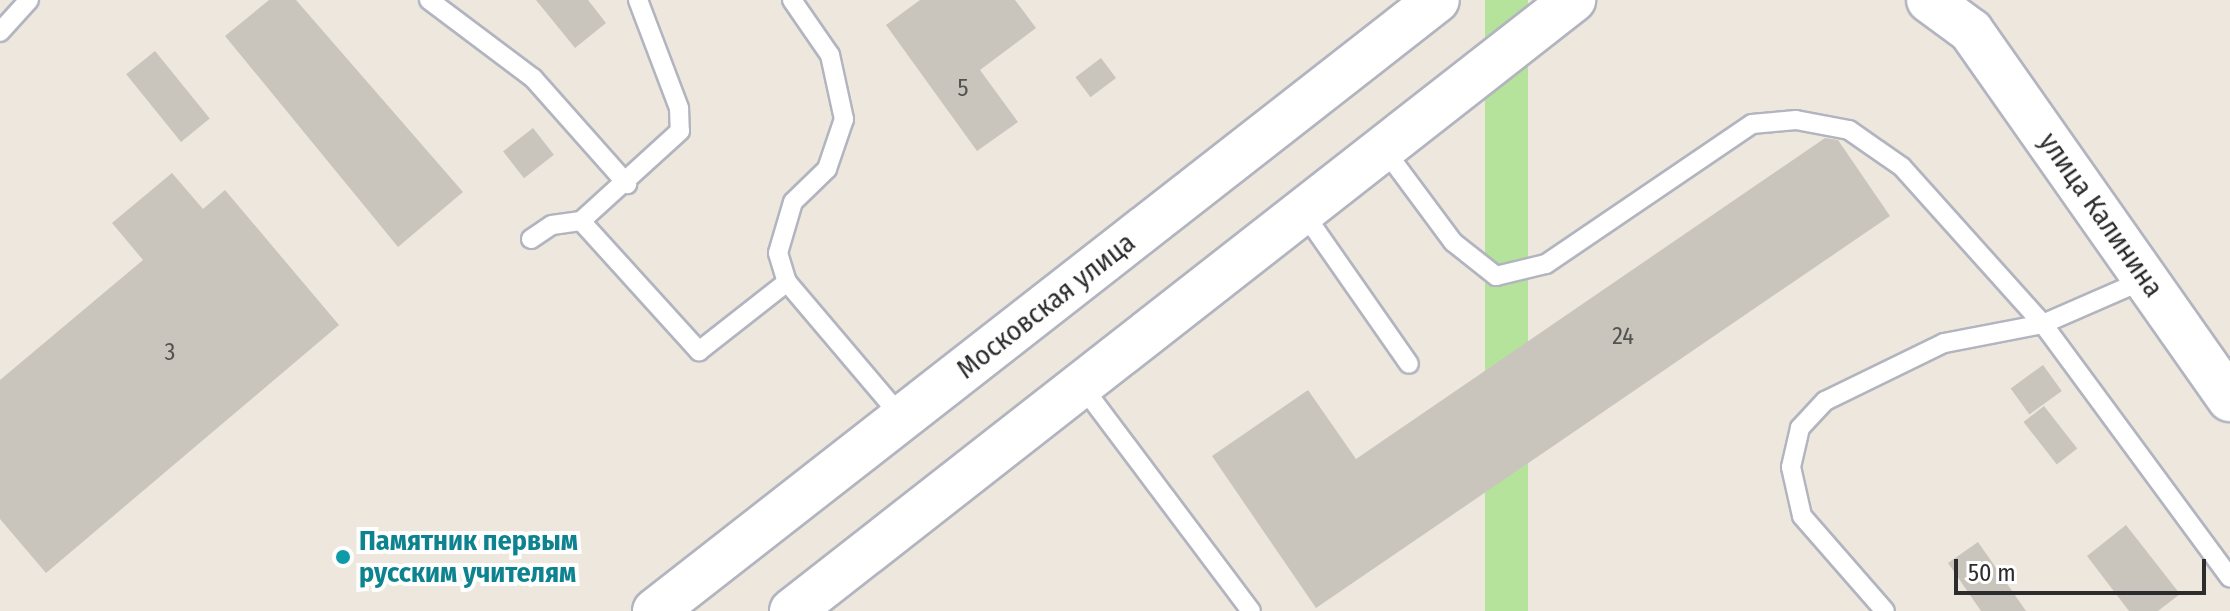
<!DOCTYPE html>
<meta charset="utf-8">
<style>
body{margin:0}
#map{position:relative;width:2230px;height:611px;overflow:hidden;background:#ede7de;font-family:"Fira Sans Condensed",sans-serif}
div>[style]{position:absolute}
.green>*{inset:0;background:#b5e39b;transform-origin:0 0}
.building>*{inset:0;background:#c9c5bd;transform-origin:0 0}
.roads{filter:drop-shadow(2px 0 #b2b5bf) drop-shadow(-2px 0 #b2b5bf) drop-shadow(0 2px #b2b5bf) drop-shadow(0 -2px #b2b5bf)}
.service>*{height:18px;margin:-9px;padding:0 9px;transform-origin:9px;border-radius:9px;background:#fff}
.secondary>*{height:44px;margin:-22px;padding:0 22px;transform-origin:22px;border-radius:22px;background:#fff}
.dots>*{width:22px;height:22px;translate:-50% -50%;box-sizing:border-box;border:4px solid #fff;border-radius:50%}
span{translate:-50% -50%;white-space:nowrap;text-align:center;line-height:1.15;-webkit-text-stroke:8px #fff;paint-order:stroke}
.number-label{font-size:24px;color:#535250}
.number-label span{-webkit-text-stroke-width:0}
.street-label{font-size:28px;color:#2c2c2c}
.culture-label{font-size:28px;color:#0d838f;font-weight:700}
.left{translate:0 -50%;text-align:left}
.scale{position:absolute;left:1954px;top:559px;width:252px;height:36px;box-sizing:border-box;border:4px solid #2c2c2c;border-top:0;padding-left:10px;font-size:24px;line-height:28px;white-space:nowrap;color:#2c2c2c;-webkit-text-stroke:6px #fff;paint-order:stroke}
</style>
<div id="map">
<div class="green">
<div style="left:1485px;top:0;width:43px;height:988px"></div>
</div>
<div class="building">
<div style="clip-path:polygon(269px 0,296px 0,463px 192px,398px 247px,225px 36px)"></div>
<div style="clip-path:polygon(536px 0,588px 0,606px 23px,575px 48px)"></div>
<div style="clip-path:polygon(920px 0,1015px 0,1036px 28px,980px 70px,1018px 122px,977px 151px,886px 25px)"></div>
<div style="left:155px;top:51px;width:87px;height:37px;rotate:51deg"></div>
<div style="left:1101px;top:58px;width:25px;height:32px;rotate:53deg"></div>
<div style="left:533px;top:128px;width:34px;height:38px;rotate:52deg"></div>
<div style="clip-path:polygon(1825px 138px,1838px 140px,1890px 216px,1316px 608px,1212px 456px,1308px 390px,1356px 459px)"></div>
<div style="clip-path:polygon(172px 173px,203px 209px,225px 190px,339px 325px,46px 573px,0 519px,0 380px,143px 260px,112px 223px)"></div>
<div style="left:2043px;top:365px;width:32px;height:40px;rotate:54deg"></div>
<div style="left:2044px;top:406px;width:54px;height:26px;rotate:52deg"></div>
<div style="clip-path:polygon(2126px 525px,2180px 594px,2158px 611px,2129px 611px,2087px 556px)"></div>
<div style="clip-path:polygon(1978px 542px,2026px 611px,1981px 611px,1948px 563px)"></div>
</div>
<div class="roads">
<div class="service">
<div style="left:429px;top:0;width:130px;rotate:36.9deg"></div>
<div style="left:533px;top:78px;width:142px;rotate:48.4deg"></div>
<div style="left:638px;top:0;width:116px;rotate:69.2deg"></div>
<div style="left:679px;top:108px;width:23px;rotate:88deg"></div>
<div style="left:680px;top:131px;width:134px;rotate:137.7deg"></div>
<div style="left:581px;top:221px;width:176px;rotate:47.8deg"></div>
<div style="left:699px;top:351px;width:112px;rotate:-38.1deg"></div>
<div style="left:792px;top:0;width:67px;rotate:55.4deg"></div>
<div style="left:830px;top:55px;width:66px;rotate:77.7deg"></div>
<div style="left:844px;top:119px;width:53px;rotate:108.8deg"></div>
<div style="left:827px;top:169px;width:47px;rotate:135.9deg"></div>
<div style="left:793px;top:202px;width:53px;rotate:106.4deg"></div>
<div style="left:778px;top:253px;width:30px;rotate:73deg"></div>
<div style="left:787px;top:282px;width:180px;rotate:49.7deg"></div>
<div style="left:0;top:32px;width:43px;rotate:-47.8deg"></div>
<div style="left:1384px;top:149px;width:116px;rotate:53.4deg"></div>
<div style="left:1453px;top:242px;width:55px;rotate:38.3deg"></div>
<div style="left:1496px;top:276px;width:51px;rotate:-13.5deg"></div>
<div style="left:1546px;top:264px;width:249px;rotate:-34.2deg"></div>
<div style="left:1752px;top:124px;width:44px;rotate:-5.2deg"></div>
<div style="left:1796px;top:120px;width:54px;rotate:10.7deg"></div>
<div style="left:1849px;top:130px;width:65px;rotate:34.9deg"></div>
<div style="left:1902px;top:167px;width:211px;rotate:48.1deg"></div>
<div style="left:2043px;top:324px;width:101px;rotate:169.1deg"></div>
<div style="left:1944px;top:343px;width:132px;rotate:154deg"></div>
<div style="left:1825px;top:401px;width:37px;rotate:133deg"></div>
<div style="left:1800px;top:428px;width:40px;rotate:103deg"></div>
<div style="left:1791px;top:467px;width:50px;rotate:77.3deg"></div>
<div style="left:1802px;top:516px;width:126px;rotate:48.9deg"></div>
<div style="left:1303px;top:212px;width:185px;rotate:55.1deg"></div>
<div style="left:531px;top:239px;width:25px;rotate:-34deg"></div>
<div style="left:552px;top:225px;width:29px;rotate:-8deg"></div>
<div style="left:2146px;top:279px;width:112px;rotate:156.4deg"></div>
<div style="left:2043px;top:324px;width:315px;rotate:53.6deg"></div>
<div style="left:1082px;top:386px;width:281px;rotate:53.1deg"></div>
</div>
<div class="secondary">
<div style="left:1929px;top:0;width:52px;rotate:36.4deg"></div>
<div style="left:1971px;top:31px;width:450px;rotate:54.9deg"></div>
<div style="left:655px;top:611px;width:992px;rotate:-38deg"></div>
<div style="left:792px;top:611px;width:992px;rotate:-38.04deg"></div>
</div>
</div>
<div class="dots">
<div style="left:343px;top:557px;background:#0f9aa8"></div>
</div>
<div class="number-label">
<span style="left:963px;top:89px">5</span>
<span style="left:1623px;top:337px">24</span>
<span style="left:170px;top:353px">3</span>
</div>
<div class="street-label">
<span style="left:2101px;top:215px;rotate:55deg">улица Калинина</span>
<span style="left:1046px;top:306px;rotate:-38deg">Московская улица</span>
</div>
<div class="culture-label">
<span class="left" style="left:359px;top:557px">Памятник первым<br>русским учителям</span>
</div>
<div class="scale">50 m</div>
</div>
